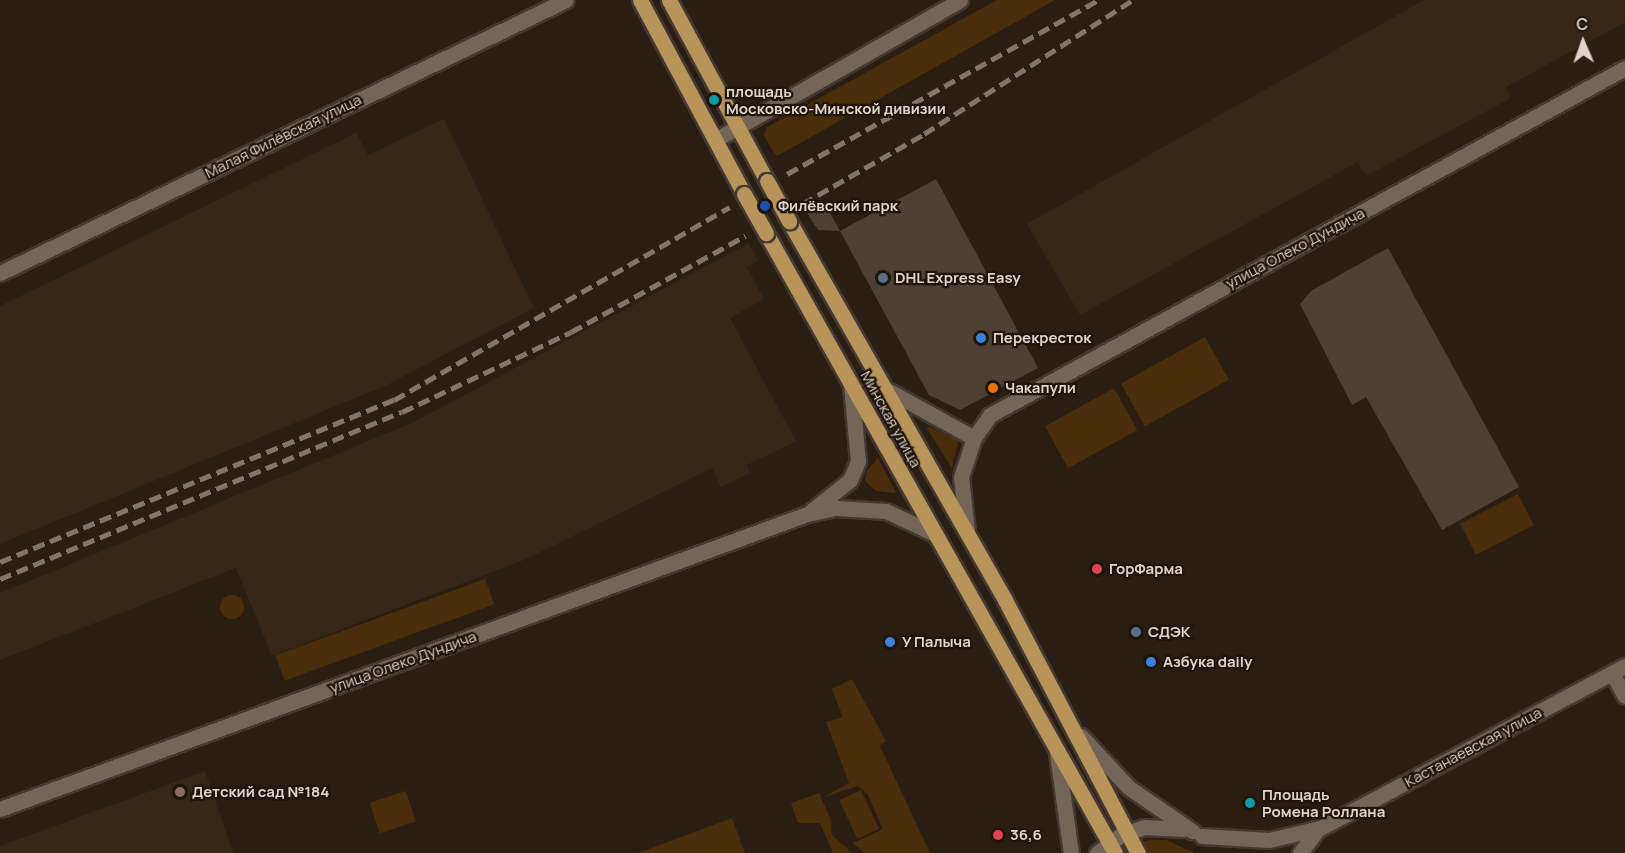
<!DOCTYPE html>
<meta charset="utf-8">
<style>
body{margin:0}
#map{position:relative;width:1625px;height:853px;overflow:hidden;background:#2a1e13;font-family:Manrope,sans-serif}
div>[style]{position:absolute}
.built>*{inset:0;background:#352616}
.green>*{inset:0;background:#4a2d0a;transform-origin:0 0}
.round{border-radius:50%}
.building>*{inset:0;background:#4e4034}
.roads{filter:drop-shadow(2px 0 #433932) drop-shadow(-2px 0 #433932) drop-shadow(0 2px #433932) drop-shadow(0 -2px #433932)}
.minor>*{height:15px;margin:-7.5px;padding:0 7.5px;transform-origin:7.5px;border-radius:7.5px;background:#736558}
.major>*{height:15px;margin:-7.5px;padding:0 7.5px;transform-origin:7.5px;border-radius:7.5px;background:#b8945a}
.rail>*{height:4.5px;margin-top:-2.25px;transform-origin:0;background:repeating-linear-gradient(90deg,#80766c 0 12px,transparent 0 18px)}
.bridges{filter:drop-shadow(2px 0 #433932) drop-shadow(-2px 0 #433932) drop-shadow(0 2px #433932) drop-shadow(0 -2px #433932)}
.major-bridge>*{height:15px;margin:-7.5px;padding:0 7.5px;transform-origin:7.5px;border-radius:7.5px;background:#b8945a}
.dots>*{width:16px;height:16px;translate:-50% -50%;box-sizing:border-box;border:3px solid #20150a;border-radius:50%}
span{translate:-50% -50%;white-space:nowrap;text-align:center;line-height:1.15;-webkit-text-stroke:4.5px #20150a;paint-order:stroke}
.poi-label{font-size:15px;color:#ddd5cd;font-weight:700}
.left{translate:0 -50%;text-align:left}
.street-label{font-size:15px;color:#ddd5cd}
.north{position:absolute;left:1553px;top:12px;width:60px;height:60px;-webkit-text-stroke:4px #20150a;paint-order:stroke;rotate:358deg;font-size:16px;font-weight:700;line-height:24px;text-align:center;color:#ddd5cd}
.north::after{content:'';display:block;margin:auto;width:21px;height:27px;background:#ddd5cd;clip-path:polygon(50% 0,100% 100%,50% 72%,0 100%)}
</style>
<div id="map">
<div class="built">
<div style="clip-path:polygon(1424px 0,1625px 0,1625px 22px,1506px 87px,1511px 98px,1366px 176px,1358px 162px,1080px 315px,1027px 224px)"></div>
<div style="clip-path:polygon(444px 119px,534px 308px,385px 386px,0 544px,0 306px,356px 133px,368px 155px)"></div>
<div style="clip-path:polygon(749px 243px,758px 261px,747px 267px,764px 299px,730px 318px,796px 441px,747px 465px,750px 473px,721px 487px,712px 468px,524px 560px,272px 656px,236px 568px,0 660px,0 593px,412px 423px)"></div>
<div style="clip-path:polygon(205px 771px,233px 853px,0 853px,0 846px)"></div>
</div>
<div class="green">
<div style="clip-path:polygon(997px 0,1055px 0,777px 156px,773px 151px,764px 136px,767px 127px)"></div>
<div style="left:1205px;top:337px;width:49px;height:96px;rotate:61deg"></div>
<div style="left:1114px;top:388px;width:48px;height:79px;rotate:61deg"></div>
<div style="clip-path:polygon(929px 427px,959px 438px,952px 468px,927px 429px)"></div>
<div style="clip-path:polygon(878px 458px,895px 490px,896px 493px,876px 491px,865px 481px,866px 472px)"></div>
<div style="left:1518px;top:494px;width:35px;height:65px;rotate:63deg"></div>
<div style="left:485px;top:579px;width:27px;height:223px;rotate:70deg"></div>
<div class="round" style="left:220px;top:595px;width:24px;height:24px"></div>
<div style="clip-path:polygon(852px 679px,886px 741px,880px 746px,930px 853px,864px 853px,853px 843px,883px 829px,868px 795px,858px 786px,824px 797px,849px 783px,826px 722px,843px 717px,832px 689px)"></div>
<div style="left:861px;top:790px;width:43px;height:24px;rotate:65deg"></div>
<div style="left:406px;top:791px;width:32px;height:38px;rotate:72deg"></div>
<div style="clip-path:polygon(819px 793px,831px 820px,832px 835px,852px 853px,833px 853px,820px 823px,798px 823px,791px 803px)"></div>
<div style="clip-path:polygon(732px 818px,745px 853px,638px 853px)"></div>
<div style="clip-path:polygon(1151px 840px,1166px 840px,1195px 853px,1148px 853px,1142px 842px)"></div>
</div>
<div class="building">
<div style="clip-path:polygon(936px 179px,1038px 368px,960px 410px,929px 395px,840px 231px)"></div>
<div style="clip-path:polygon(824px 202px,840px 231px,818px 230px,806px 211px)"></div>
<div style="clip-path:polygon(1388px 248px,1519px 487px,1442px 530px,1366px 397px,1352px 405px,1300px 304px,1311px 291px)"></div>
</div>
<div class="roads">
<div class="minor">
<div style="left:715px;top:140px;width:282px;rotate:-29.7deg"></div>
<div style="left:0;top:273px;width:628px;rotate:-25.75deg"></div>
<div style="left:889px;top:391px;width:97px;rotate:28.9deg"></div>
<div style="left:811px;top:511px;width:50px;rotate:-38.5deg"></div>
<div style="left:850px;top:480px;width:21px;rotate:-67deg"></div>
<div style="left:858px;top:461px;width:76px;rotate:-95.3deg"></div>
<div style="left:967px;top:531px;width:54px;rotate:-96.3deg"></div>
<div style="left:961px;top:477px;width:41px;rotate:-71.6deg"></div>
<div style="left:974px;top:438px;width:28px;rotate:-55deg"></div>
<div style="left:990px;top:415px;width:724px;rotate:-28.65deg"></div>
<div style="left:1612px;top:673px;width:26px;rotate:61deg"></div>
<div style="left:1081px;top:736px;width:69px;rotate:47.3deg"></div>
<div style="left:1128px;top:787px;width:78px;rotate:34.5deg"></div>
<div style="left:1057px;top:754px;width:100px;rotate:82deg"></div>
<div style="left:0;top:809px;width:859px;rotate:-20.08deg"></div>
<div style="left:807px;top:514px;width:30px;rotate:-12deg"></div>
<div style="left:836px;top:508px;width:50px;rotate:3.4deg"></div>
<div style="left:886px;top:511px;width:54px;rotate:25.1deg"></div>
<div style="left:1202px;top:836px;width:67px;rotate:3.4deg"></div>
<div style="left:1269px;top:840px;width:52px;rotate:-13.2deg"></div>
<div style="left:1320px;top:828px;width:345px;rotate:-28deg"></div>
<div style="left:1097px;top:853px;width:30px;rotate:-37deg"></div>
<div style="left:1121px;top:835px;width:24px;rotate:-19deg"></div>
<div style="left:1144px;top:827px;width:40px;rotate:2.9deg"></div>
<div style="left:1300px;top:853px;width:30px;rotate:-53deg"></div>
</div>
<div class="major">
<div style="left:640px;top:0;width:220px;rotate:61.8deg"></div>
<div style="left:669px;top:0;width:206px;rotate:61.6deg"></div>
<div style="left:789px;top:221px;width:436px;rotate:60.3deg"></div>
<div style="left:1005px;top:600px;width:286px;rotate:62.3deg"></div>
<div style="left:766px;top:233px;width:711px;rotate:60.62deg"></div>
</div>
</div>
<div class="rail">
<div style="left:787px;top:174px;width:356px;rotate:-29.2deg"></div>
<div style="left:802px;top:204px;width:141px;rotate:-29.8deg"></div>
<div style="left:924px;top:134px;width:248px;rotate:-32.7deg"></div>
<div style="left:0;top:562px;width:426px;rotate:-22.4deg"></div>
<div style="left:394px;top:400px;width:387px;rotate:-29.9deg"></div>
<div style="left:0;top:579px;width:435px;rotate:-22.6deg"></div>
<div style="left:402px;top:412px;width:187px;rotate:-25.3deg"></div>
<div style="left:571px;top:332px;width:199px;rotate:-28.9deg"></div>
</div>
<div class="bridges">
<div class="major-bridge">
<div style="left:767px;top:181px;width:46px;rotate:61.2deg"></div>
<div style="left:744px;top:194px;width:45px;rotate:60.6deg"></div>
</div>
</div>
<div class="dots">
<div style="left:714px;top:100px;background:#0f9aa8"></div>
<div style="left:765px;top:206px;background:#1a4fb4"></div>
<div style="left:883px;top:278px;background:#5c6f8a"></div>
<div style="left:981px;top:338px;background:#3f7fe0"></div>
<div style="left:993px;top:388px;background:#e8710a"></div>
<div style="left:1097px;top:569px;background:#e0444e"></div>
<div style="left:1136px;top:632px;background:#5c6f8a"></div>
<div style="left:890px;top:642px;background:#3f7fe0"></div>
<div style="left:1151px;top:662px;background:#3f7fe0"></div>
<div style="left:180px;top:792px;background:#8d6e63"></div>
<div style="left:1250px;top:803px;background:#0f9aa8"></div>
<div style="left:998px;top:835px;background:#e0444e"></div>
</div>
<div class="poi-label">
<span class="left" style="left:726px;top:100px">площадь<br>Московско-Минской дивизии</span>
<span class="left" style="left:778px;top:206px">Филёвский парк</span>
<span class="left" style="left:895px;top:278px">DHL Express Easy</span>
<span class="left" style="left:993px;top:338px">Перекресток</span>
<span class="left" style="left:1005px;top:388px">Чакапули</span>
<span class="left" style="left:1109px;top:569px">ГорФарма</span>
<span class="left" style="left:1148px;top:632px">СДЭК</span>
<span class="left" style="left:902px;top:642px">У Палыча</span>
<span class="left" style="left:1163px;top:662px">Азбука daily</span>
<span class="left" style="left:192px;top:792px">Детский сад №184</span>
<span class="left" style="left:1262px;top:803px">Площадь<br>Ромена Роллана</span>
<span class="left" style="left:1010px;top:835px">36,6</span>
</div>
<div class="street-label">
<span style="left:283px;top:136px;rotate:-26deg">Малая Филёвская улица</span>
<span style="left:1295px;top:248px;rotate:-28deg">улица Олеко Дундича</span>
<span style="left:891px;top:419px;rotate:61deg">Минская улица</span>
<span style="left:403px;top:662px;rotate:-20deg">улица Олеко Дундича</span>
<span style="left:1473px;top:747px;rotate:-28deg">Кастанаевская улица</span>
</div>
<div class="north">С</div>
</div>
